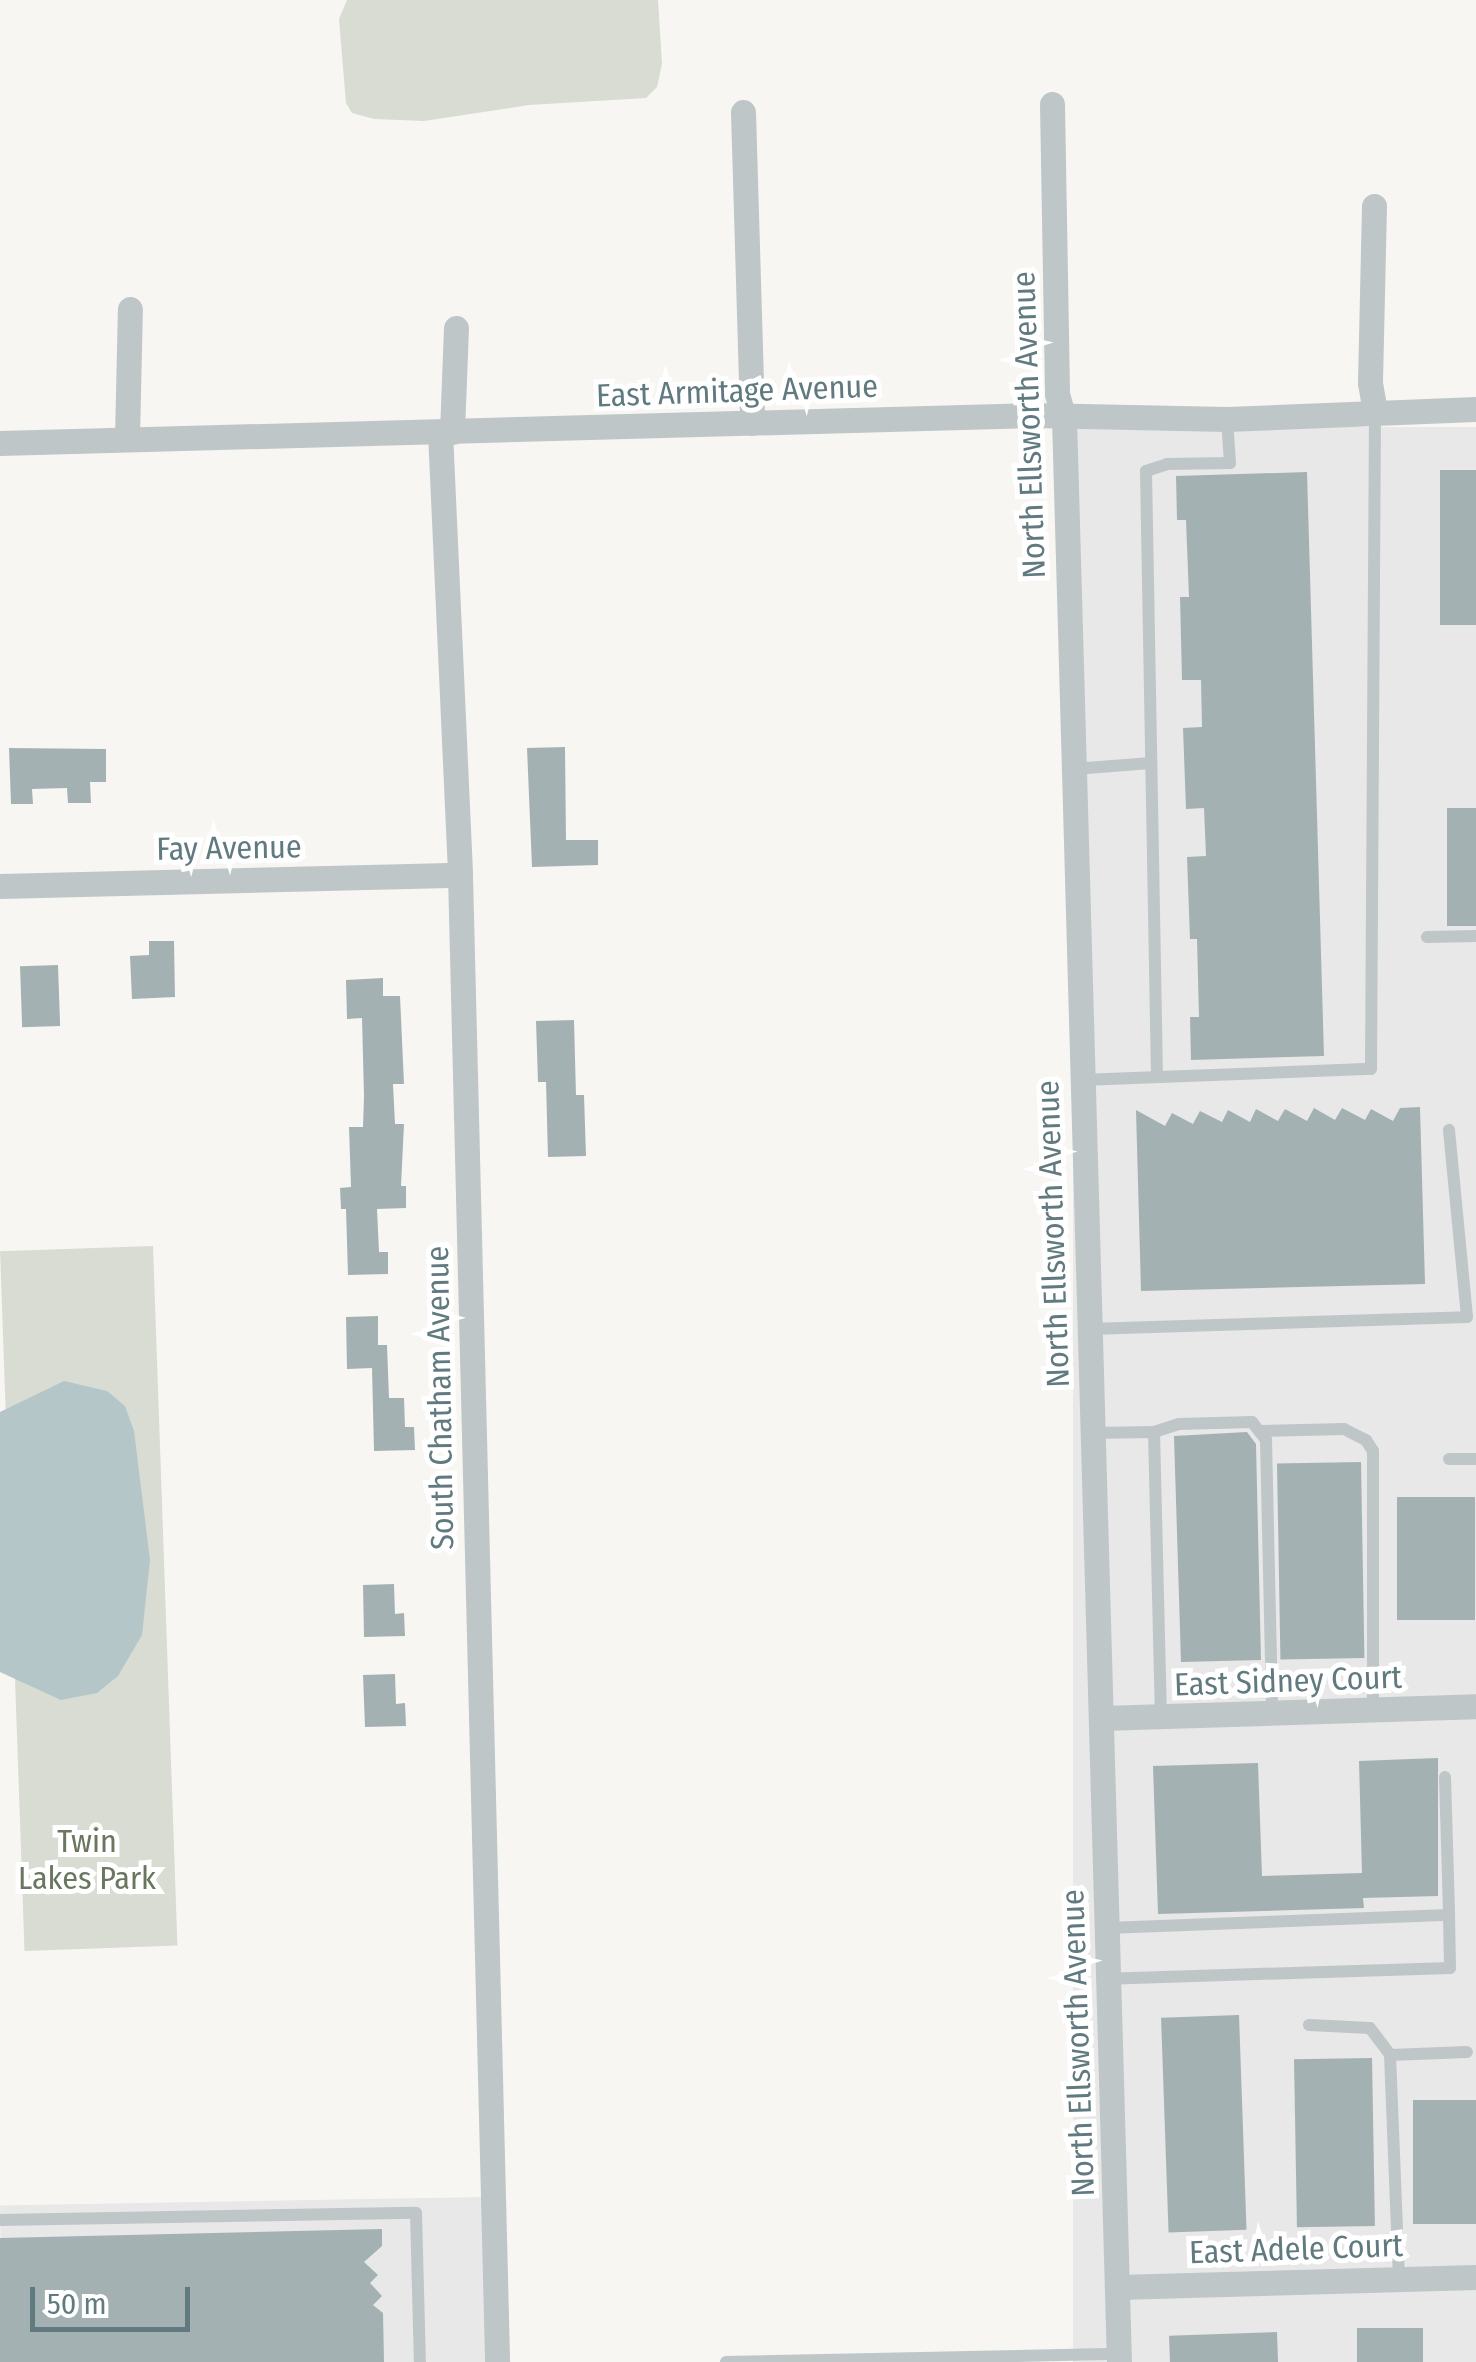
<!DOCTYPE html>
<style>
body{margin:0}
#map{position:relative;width:1476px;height:2362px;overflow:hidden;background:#f7f6f3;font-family:"Fira Sans Condensed",sans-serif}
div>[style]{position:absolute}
.built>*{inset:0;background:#e7e8e7;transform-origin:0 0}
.green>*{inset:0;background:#d8dcd2;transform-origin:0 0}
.water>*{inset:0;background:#b4c6c7}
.building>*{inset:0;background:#a4b1b3;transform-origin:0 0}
.lane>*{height:12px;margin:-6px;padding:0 6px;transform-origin:6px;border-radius:6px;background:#bfc6c8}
.street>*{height:25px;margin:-12.5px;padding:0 12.5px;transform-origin:12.5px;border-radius:12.5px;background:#bfc6c8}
span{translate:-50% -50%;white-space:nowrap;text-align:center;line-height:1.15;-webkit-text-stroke:10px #fff;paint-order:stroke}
.street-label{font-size:32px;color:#617a7f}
.park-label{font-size:32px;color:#6a7760}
.scale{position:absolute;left:30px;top:2287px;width:160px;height:45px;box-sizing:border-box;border:5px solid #617a7f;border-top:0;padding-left:12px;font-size:30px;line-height:35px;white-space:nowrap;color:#617a7f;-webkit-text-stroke:8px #fff;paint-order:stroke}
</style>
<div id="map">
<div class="built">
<div style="left:1476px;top:427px;width:1935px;height:403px;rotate:90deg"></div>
<div style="left:487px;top:2197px;width:165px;height:487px;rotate:89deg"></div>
</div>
<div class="green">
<div style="clip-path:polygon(347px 0,658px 0,662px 64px,657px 87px,646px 98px,529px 105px,424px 121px,374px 119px,352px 113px,346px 103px,339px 19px)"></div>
<div style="left:153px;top:1246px;width:700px;height:153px;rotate:88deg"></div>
</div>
<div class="water">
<div style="clip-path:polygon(64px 1381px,107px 1391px,125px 1406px,134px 1431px,150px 1560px,142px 1635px,118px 1676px,97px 1693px,61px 1700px,0 1672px,0 1412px)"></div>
</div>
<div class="building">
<div style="left:1440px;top:470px;width:36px;height:155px"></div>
<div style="clip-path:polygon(1307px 472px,1324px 1056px,1191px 1060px,1190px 1017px,1199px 1017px,1197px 939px,1190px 939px,1187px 857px,1206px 856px,1204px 808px,1186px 809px,1183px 728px,1202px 727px,1201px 680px,1182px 680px,1180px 597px,1189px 597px,1186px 520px,1177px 520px,1176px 476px)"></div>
<div style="clip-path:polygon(565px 747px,566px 840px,598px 840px,598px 865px,532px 867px,527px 748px)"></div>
<div style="clip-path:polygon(9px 748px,106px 749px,106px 782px,90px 782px,91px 803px,68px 803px,67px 788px,32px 789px,33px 804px,11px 804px)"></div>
<div style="left:1476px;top:808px;width:118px;height:29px;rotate:90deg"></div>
<div style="clip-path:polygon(149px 941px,174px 941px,175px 997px,132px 999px,130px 956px,149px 955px)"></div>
<div style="left:58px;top:965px;width:61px;height:38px;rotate:88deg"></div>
<div style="clip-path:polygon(383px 978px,383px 996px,400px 996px,404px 1084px,393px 1084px,395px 1124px,404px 1124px,401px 1186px,406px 1186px,406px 1208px,377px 1209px,379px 1252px,388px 1252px,388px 1274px,348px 1275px,346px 1209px,341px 1209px,340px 1188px,351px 1187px,349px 1127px,363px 1127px,364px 1096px,362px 1018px,347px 1019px,346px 980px)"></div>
<div style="clip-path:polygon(574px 1020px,576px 1095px,584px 1095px,586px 1156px,548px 1157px,546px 1082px,538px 1082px,536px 1021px)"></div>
<div style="clip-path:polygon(1420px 1107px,1425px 1284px,1141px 1291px,1136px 1110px,1165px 1126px,1172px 1113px,1193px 1124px,1200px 1111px,1222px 1122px,1228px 1110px,1250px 1122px,1256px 1109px,1278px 1121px,1285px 1109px,1307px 1121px,1314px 1108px,1335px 1120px,1342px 1108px,1365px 1120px,1371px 1109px,1393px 1121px,1400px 1108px)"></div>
<div style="clip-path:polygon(378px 1316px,378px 1345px,387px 1345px,389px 1398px,404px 1398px,405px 1427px,414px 1427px,415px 1450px,374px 1451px,372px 1368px,347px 1369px,346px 1317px)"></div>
<div style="clip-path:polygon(1247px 1432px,1256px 1444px,1261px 1660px,1181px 1662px,1174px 1436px)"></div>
<div style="left:1361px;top:1462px;width:196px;height:84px;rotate:89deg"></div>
<div style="left:1475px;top:1497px;width:123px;height:78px;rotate:90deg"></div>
<div style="clip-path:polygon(394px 1584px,395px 1614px,404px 1613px,405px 1636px,364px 1637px,363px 1585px)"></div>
<div style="clip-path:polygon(395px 1674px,396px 1704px,405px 1703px,406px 1726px,365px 1727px,363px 1675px)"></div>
<div style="clip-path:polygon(1438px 1758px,1438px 1896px,1363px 1898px,1364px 1908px,1158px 1914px,1153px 1766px,1258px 1763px,1262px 1876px,1362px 1873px,1359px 1761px)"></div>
<div style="left:1239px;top:2015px;width:215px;height:78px;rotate:88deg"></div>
<div style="left:1372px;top:2058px;width:168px;height:78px;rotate:89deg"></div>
<div style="left:1476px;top:2100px;width:124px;height:63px;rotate:90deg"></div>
<div style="clip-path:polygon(382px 2229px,382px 2246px,364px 2262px,378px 2275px,370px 2283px,382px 2296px,373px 2305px,383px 2313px,384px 2362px,0 2362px,0 2238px)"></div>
<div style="left:1423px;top:2328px;width:34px;height:66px;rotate:90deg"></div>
<div style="left:1277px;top:2332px;width:30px;height:108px;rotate:88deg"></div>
</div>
<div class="lane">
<div style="left:1074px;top:769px;width:77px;rotate:-4.5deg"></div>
<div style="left:1427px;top:937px;width:49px;rotate:-1.2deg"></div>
<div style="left:1157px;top:1077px;width:606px;rotate:-91.04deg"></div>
<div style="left:1146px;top:471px;width:22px;rotate:-18deg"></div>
<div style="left:1167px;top:464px;width:63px;rotate:-0.9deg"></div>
<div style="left:1230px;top:463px;width:44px;rotate:-93.9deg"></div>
<div style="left:1081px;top:1080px;width:290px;rotate:-2.2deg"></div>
<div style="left:1371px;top:1069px;width:657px;rotate:-89.65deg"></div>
<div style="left:1089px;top:1329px;width:378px;rotate:-1.8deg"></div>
<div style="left:1467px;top:1317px;width:188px;rotate:-95.5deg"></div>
<div style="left:1262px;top:1431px;width:82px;rotate:-1.4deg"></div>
<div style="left:1344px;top:1429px;width:25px;rotate:27deg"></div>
<div style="left:1366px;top:1440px;width:13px;rotate:58deg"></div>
<div style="left:1373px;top:1451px;width:260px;rotate:90deg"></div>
<div style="left:1154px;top:1432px;width:26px;rotate:-18deg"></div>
<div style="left:1179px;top:1424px;width:73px;rotate:-1.6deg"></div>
<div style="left:1252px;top:1422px;width:23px;rotate:52deg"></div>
<div style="left:1266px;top:1440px;width:274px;rotate:88.7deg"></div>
<div style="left:1092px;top:1433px;width:62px;rotate:-0.9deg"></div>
<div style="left:1154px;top:1432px;width:285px;rotate:88.6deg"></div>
<div style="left:1449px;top:1459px;width:27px"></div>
<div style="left:1445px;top:1777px;width:138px;rotate:88.3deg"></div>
<div style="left:1107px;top:1928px;width:342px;rotate:-2.2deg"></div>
<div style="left:1449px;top:1915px;width:53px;rotate:88.9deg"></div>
<div style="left:1450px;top:1968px;width:341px;rotate:178.2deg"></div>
<div style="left:1309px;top:2025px;width:61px;rotate:2.8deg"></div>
<div style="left:1370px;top:2028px;width:34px;rotate:53deg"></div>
<div style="left:0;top:2220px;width:416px;rotate:-1deg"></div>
<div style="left:416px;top:2213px;width:149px;rotate:88.5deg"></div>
<div style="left:1399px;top:2279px;width:224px;rotate:-92.3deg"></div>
<div style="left:1390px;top:2055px;width:77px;rotate:-2.2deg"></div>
<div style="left:726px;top:2362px;width:393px;rotate:-1.2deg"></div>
</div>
<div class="street">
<div style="left:1052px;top:104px;width:290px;rotate:89deg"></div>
<div style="left:1057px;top:394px;width:25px;rotate:74deg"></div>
<div style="left:1064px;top:418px;width:1945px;rotate:88.38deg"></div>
<div style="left:743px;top:112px;width:311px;rotate:88.3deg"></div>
<div style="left:1374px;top:206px;width:177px;rotate:91.3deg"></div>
<div style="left:1370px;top:383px;width:29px;rotate:80deg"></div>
<div style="left:440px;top:432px;width:443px;rotate:87.4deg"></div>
<div style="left:460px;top:875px;width:1487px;rotate:88.57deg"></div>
<div style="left:452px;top:432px;width:104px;rotate:-87.8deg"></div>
<div style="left:127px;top:437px;width:128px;rotate:-88.7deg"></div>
<div style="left:0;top:443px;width:1034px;rotate:-1.55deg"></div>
<div style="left:1034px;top:415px;width:193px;rotate:1.2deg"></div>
<div style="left:1227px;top:419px;width:249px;rotate:-2.3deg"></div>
<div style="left:0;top:886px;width:460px;rotate:-1.4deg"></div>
<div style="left:1102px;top:1718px;width:374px;rotate:-1.8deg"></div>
<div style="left:1117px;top:2287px;width:359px;rotate:-1.6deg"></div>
</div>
<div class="street-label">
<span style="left:737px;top:391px;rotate:-2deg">East Armitage Avenue</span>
<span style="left:1029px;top:425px;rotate:-92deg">North Ellsworth Avenue</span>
<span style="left:229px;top:848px;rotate:-1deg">Fay Avenue</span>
<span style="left:1053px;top:1234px;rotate:-92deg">North Ellsworth Avenue</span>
<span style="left:440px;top:1398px;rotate:-91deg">South Chatham Avenue</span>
<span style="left:1288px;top:1681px;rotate:-2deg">East Sidney Court</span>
<span style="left:1078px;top:2043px;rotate:-92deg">North Ellsworth Avenue</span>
<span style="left:1296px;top:2249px;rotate:-2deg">East Adele Court</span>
</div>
<div class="park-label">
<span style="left:87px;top:1860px">Twin<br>Lakes Park</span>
</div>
<div class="scale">50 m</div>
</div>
